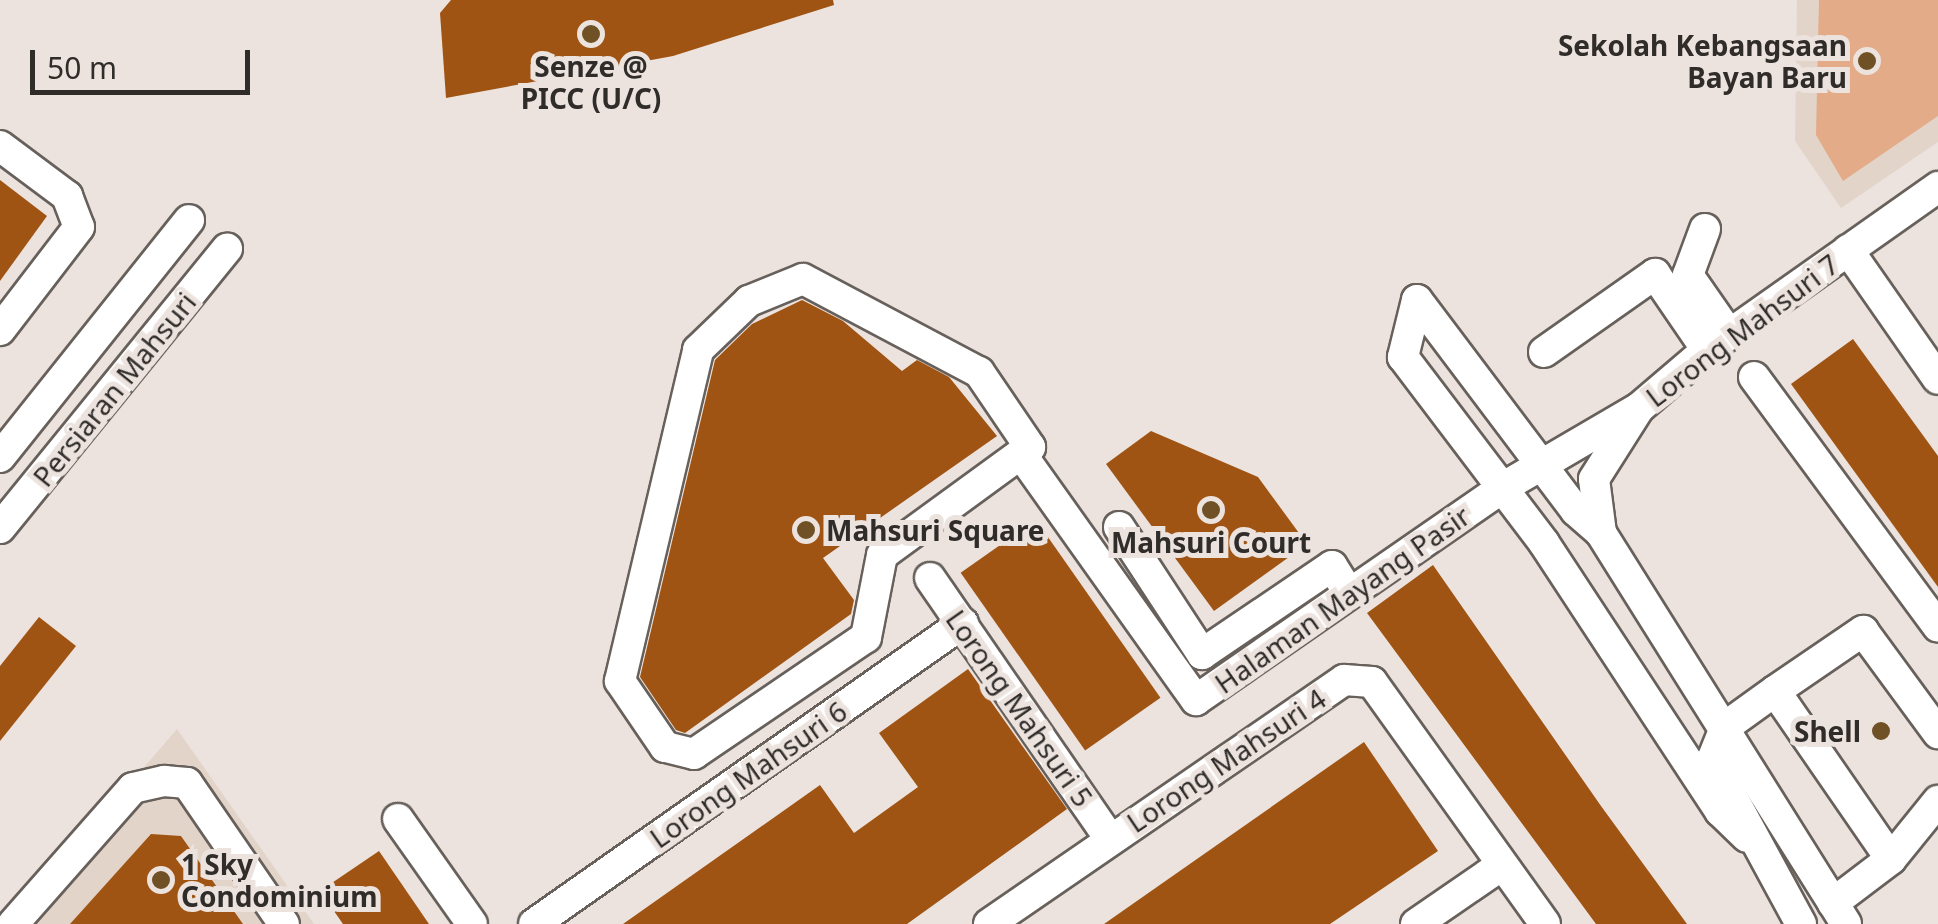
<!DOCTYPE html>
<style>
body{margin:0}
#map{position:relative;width:1938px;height:924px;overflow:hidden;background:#ece3de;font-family:"Noto Sans",sans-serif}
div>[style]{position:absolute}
.built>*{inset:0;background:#e3d4ca}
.green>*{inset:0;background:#e3ab87}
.building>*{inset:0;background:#a05413;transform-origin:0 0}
.roads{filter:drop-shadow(2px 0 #67605b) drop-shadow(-2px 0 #67605b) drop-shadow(0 2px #67605b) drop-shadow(0 -2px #67605b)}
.minor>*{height:30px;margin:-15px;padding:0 15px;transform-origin:15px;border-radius:15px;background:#fff}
.dots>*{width:28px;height:28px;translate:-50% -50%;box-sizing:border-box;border:5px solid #ece3de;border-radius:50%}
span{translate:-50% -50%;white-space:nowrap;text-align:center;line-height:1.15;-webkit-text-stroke:10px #ece3de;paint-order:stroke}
.poi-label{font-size:28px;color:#2f2c2a;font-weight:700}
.right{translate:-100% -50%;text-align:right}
.left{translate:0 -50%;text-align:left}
.street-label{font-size:28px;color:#2f2c2a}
.scale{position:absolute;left:30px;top:50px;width:220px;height:45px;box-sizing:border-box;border:5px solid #2f2c2a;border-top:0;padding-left:12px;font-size:30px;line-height:35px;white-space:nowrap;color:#2f2c2a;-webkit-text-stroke:8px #ece3de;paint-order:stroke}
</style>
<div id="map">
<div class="built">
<div style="clip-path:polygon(1797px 0,1938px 0,1938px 142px,1841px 208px,1795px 141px)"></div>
<div style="clip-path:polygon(177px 729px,314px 924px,9px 924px)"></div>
</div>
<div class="green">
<div style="clip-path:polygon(1819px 0,1938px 0,1938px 116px,1843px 181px,1816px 135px)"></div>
</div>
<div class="building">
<div style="clip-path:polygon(451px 0,833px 0,834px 5px,673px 56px,446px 98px,440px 13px)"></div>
<div style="clip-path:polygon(0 180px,47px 216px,0 281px)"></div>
<div style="clip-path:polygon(802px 300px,843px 321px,902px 371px,917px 360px,949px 377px,997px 436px,823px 558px,854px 600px,851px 614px,685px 733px,676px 730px,640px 677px,715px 360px,752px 324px)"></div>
<div style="clip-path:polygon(1853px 339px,1938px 456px,1938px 587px,1791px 384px)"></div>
<div style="clip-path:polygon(1151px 431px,1258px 477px,1307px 544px,1214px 611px,1106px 464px)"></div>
<div style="left:1036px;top:520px;width:217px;height:92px;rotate:55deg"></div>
<div style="clip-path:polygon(1433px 565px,1601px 806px,1687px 924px,1596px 924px,1367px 613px)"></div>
<div style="clip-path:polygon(39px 617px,76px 646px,0 741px,0 666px)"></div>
<div style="clip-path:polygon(968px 669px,1067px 809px,907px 924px,623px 924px,820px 785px,854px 833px,918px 787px,879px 733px)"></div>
<div style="clip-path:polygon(1364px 742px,1438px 851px,1330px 924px,1104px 924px)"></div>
<div style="clip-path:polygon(151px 834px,181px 836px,243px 924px,70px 924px)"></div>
<div style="clip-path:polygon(379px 851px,429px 924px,343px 924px,320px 891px)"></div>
</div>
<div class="roads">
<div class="minor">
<div style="left:0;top:146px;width:84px;rotate:36.7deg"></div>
<div style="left:67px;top:196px;width:33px;rotate:69deg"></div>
<div style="left:79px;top:227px;width:130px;rotate:127.5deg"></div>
<div style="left:1705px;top:229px;width:49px;rotate:110.3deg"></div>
<div style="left:1688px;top:275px;width:72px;rotate:55.2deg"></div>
<div style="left:1848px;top:250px;width:157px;rotate:55.1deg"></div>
<div style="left:803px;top:279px;width:199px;rotate:27.9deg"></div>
<div style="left:979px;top:372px;width:91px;rotate:55.8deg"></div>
<div style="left:1030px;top:447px;width:183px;rotate:143.9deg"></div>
<div style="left:882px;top:555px;width:84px;rotate:101deg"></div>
<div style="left:866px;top:637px;width:208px;rotate:145.8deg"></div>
<div style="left:694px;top:754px;width:30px;rotate:-166deg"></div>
<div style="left:665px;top:747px;width:80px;rotate:-124.3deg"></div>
<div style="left:620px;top:681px;width:340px;rotate:-76.7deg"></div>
<div style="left:698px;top:350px;width:71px;rotate:-43.9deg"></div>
<div style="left:749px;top:301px;width:58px;rotate:-22.2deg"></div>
<div style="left:1417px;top:300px;width:264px;rotate:53deg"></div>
<div style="left:1576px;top:511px;width:33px;rotate:41deg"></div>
<div style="left:1601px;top:533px;width:461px;rotate:57.9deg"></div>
<div style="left:1417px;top:300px;width:59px;rotate:103.8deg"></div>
<div style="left:1403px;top:357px;width:233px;rotate:52.8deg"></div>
<div style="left:1544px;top:543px;width:321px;rotate:56.7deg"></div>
<div style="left:1720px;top:811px;width:37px;rotate:44deg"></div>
<div style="left:1544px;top:352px;width:136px;rotate:-35.1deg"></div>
<div style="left:1655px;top:274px;width:92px;rotate:55.6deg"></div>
<div style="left:1754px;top:377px;width:310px;rotate:53.6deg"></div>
<div style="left:1021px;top:454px;width:302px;rotate:54.6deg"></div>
<div style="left:1196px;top:700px;width:372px;rotate:-34.7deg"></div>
<div style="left:1502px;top:488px;width:159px;rotate:-30.3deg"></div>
<div style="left:1639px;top:408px;width:89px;rotate:-40.5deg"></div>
<div style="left:1707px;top:350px;width:283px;rotate:-35.2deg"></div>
<div style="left:0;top:457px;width:303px;rotate:-51.4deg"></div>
<div style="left:1119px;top:527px;width:152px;rotate:56.8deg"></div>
<div style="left:1202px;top:654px;width:157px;rotate:-34.1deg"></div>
<div style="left:1332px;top:566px;width:31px;rotate:58deg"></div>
<div style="left:0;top:528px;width:360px;rotate:-50.9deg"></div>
<div style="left:1601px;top:533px;width:54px;rotate:-97.4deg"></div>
<div style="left:1594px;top:479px;width:84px;rotate:-57.6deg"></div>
<div style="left:930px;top:578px;width:317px;rotate:55.4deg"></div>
<div style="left:1775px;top:691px;width:107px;rotate:-34.3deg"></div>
<div style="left:1863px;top:631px;width:127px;rotate:53.7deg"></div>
<div style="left:398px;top:819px;width:128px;rotate:54.8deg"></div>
<div style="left:1891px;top:859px;width:75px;rotate:-51deg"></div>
<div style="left:13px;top:924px;width:181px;rotate:-48.6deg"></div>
<div style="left:133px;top:788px;width:32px;rotate:-13deg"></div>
<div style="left:164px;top:781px;width:23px;rotate:5deg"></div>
<div style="left:187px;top:783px;width:171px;rotate:55.5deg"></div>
<div style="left:534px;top:924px;width:524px;rotate:-35.05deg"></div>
<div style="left:989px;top:924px;width:431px;rotate:-34.5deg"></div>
<div style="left:1344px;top:680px;width:28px;rotate:4deg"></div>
<div style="left:1372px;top:682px;width:297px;rotate:54.4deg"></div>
<div style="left:1416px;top:924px;width:104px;rotate:-34.5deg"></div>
<div style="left:1801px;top:924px;width:187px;rotate:-118.5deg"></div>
<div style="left:1712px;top:760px;width:35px;rotate:-68deg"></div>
<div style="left:1725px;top:727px;width:62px;rotate:-35.8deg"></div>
<div style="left:1775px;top:691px;width:204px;rotate:55.4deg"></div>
<div style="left:1891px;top:859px;width:73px;rotate:142.8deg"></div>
</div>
</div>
<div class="dots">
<div style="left:591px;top:34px;background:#6f5125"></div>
<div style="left:1867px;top:61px;background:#6f5125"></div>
<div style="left:1211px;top:510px;background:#6f5125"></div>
<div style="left:806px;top:530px;background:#6f5125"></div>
<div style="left:1881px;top:731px;background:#6f5125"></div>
<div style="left:161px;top:880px;background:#6f5125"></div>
</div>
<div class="poi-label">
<span class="right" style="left:1847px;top:61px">Sekolah Kebangsaan<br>Bayan Baru</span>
<span style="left:591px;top:82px">Senze @<br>PICC (U/C)</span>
<span class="left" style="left:826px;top:530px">Mahsuri Square</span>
<span style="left:1211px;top:542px">Mahsuri Court</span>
<span class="right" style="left:1861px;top:731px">Shell</span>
<span class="left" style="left:181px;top:880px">1 Sky<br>Condominium</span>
</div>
<div class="street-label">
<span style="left:1742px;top:330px;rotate:-37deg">Lorong Mahsuri 7</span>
<span style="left:114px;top:389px;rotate:-51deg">Persiaran Mahsuri</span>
<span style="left:1342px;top:599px;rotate:-35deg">Halaman Mayang Pasir</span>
<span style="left:1020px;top:708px;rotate:55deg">Lorong Mahsuri 5</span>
<span style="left:1226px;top:760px;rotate:-34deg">Lorong Mahsuri 4</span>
<span style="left:748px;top:774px;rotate:-35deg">Lorong Mahsuri 6</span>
</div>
<div class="scale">50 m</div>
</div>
